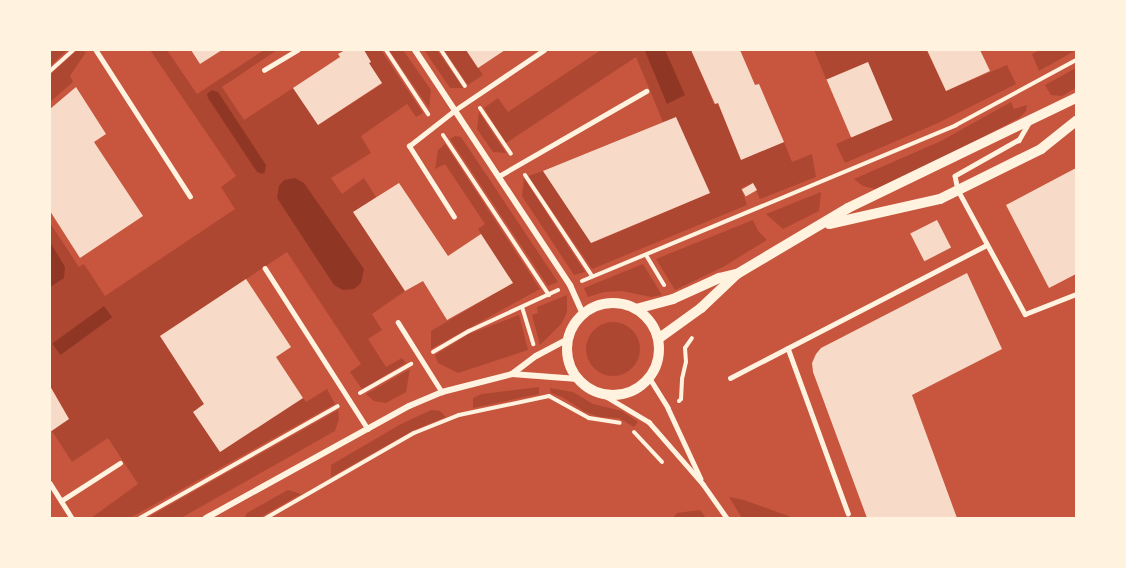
<!DOCTYPE html>
<style>
body{margin:0}
#map{position:relative;width:1126px;height:568px;overflow:hidden;background:#c8553d;font-family:Barlow,sans-serif}
div>[style]{position:absolute}
.green>*{inset:0;background:#ae4732}
.round{border-radius:50%}
.water>*{inset:0;background:#8f3625;transform-origin:0 0}
.building>*{inset:0;background:#f7dbc8;transform-origin:0 0}
.path>*{height:4px;margin:-2px;padding:0 2px;transform-origin:2px;border-radius:2px;background:#fff3e0}
.service>*{height:4.5px;margin:-2.25px;padding:0 2.25px;transform-origin:2.25px;border-radius:2.25px;background:#fff3e0}
.minor>*{height:6px;margin:-3px;padding:0 3px;transform-origin:3px;border-radius:3px;background:#fff3e0}
.tertiary>*{height:10px;margin:-5px;padding:0 5px;transform-origin:5px;border-radius:5px;background:#fff3e0}
.tertiary>.ring{margin:-5px;padding:0;box-sizing:content-box;background:none;border:10px solid #fff3e0;border-radius:50%}
span{translate:-50% -50%;white-space:nowrap;text-align:center;line-height:1.15;-webkit-text-stroke:4.5px #fff3e0;paint-order:stroke}
.frame{position:absolute;inset:0;border:51px solid #fff3e0;pointer-events:none}
</style>
<div id="map">
<div class="green">
<div style="clip-path:polygon(50px 50px,67px 50px,50px 66px)"></div>
<div style="clip-path:polygon(77px 50px,86px 52px,70px 76px,73px 82px,50px 102px,50px 75px)"></div>
<div style="clip-path:polygon(150px 50px,167px 50px,197px 94px,264px 50px,277px 50px,222px 87px,244px 120px,293px 88px,318px 125px,382px 84px,369px 63px,371px 62px,364px 50px,381px 50px,423px 113px,416px 117px,407px 104px,361px 136px,371px 153px,331px 178px,342px 194px,364px 178px,376px 197px,354px 212px,405px 291px,372px 314px,382px 330px,368px 339px,386px 367px,402px 358px,406px 363px,362px 389px,350px 372px,361px 364px,287px 252px,160px 336px,204px 404px,193px 412px,220px 452px,303px 398px,306px 402px,327px 389px,335px 404px,130px 518px,91px 518px,138px 484px,108px 438px,72px 462px,52px 431px,69px 419px,50px 386px,50px 223px,79px 267px,84px 264px,105px 296px,235px 209px,221px 187px,236px 176px)"></div>
<div style="clip-path:polygon(389px 50px,403px 50px,431px 90px,429px 108px)"></div>
<div style="clip-path:polygon(424px 50px,437px 50px,463px 88px,450px 88px)"></div>
<div style="clip-path:polygon(444px 50px,466px 50px,483px 75px,468px 85px)"></div>
<div style="clip-path:polygon(601px 50px,691px 50px,714px 104px,718px 103px,741px 159px,784px 142px,792px 162px,812px 154px,816px 177px,760px 199px,753px 183px,741px 188px,747px 205px,592px 269px,528px 176px,543px 171px,592px 243px,710px 193px,676px 118px,663px 122px,636px 57px,506px 143px,484px 108px,498px 98px,508px 112px)"></div>
<div style="clip-path:polygon(814px 50px,927px 50px,946px 91px,1007px 65px,1016px 84px,938px 123px,845px 163px,836px 144px,892px 120px,826px 79px)"></div>
<div style="clip-path:polygon(1040px 50px,1076px 50px,1039px 71px,1032px 54px)"></div>
<div style="clip-path:polygon(1076px 68px,1076px 88px,1062px 96px,1051px 95px,1045px 85px)"></div>
<div style="clip-path:polygon(1011px 102px,1014px 109px,1027px 105px,1026px 111px,1019px 118px,945px 157px,875px 189px,863px 186px,854px 179px,941px 141px)"></div>
<div style="clip-path:polygon(479px 112px,506px 153px,493px 152px,477px 129px)"></div>
<div style="clip-path:polygon(455px 136px,461px 137px,558px 282px,548px 286px,450px 139px)"></div>
<div style="clip-path:polygon(445px 144px,540px 289px,431px 349px,431px 331px,513px 283px,478px 229px,485px 224px,445px 164px,435px 169px,438px 150px)"></div>
<div style="clip-path:polygon(524px 178px,585px 272px,574px 275px,522px 196px)"></div>
<div style="clip-path:polygon(821px 192px,819px 211px,783px 229px,766px 214px)"></div>
<div style="clip-path:polygon(753px 220px,758px 231px,767px 240px,723px 267px,675px 290px,656px 259px)"></div>
<div style="clip-path:polygon(643px 264px,662px 295px,651px 297px,622px 291px,604px 292px,588px 297px,584px 288px)"></div>
<div style="clip-path:polygon(567px 295px,567px 312px,562px 323px,540px 345px,532px 315px,538px 313px,537px 307px)"></div>
<div style="clip-path:polygon(519px 315px,528px 350px,458px 373px,438px 363px,435px 355px,469px 334px)"></div>
<div class="round" style="left:586px;top:322px;width:54px;height:54px"></div>
<div style="clip-path:polygon(410px 369px,406px 392px,386px 403px,374px 401px,366px 394px)"></div>
<div style="clip-path:polygon(539px 387px,539px 394px,473px 408px,473px 398px,482px 394px)"></div>
<div style="clip-path:polygon(550px 388px,573px 392px,593px 404px,622px 411px,638px 422px,634px 427px,619px 418px,600px 417px,585px 412px,562px 397px,551px 393px)"></div>
<div style="clip-path:polygon(338px 410px,339px 419px,335px 431px,181px 518px,147px 518px)"></div>
<div style="clip-path:polygon(431px 410px,440px 411px,446px 417px,412px 431px,331px 477px,331px 465px,401px 424px)"></div>
<div style="clip-path:polygon(288px 490px,301px 494px,259px 518px,244px 518px,247px 513px)"></div>
<div style="clip-path:polygon(729px 497px,744px 500px,794px 518px,742px 518px)"></div>
<div style="clip-path:polygon(700px 510px,706px 518px,673px 518px,677px 513px)"></div>
</div>
<div class="water">
<div style="clip-path:polygon(665px 50px,685px 95px,667px 104px,645px 51px)"></div>
<div style="clip-path:polygon(212px 90px,218px 92px,266px 165px,265px 172px,262px 174px,257px 172px,208px 98px,207px 94px)"></div>
<div style="clip-path:polygon(295px 178px,304px 183px,364px 269px,361px 283px,354px 289px,343px 290px,334px 285px,277px 198px,279px 186px,284px 180px)"></div>
<div style="clip-path:polygon(50px 242px,65px 267px,64px 278px,50px 287px)"></div>
<div style="left:104px;top:306px;width:14px;height:64px;rotate:54deg"></div>
</div>
<div class="building">
<div style="clip-path:polygon(191px 50px,222px 50px,200px 64px)"></div>
<div style="clip-path:polygon(345px 50px,364px 50px,371px 62px,369px 63px,382px 83px,318px 125px,293px 88px,340px 57px,338px 54px)"></div>
<div style="clip-path:polygon(466px 50px,505px 50px,478px 68px)"></div>
<div style="clip-path:polygon(691px 50px,740px 50px,755px 85px,759px 84px,784px 142px,741px 160px,718px 103px,715px 104px)"></div>
<div style="clip-path:polygon(927px 50px,980px 50px,990px 71px,946px 91px)"></div>
<div style="left:868px;top:62px;width:63px;height:45px;rotate:67deg"></div>
<div style="clip-path:polygon(76px 87px,106px 134px,94px 142px,143px 216px,80px 258px,50px 211px,50px 109px)"></div>
<div style="clip-path:polygon(676px 117px,710px 193px,591px 243px,543px 171px)"></div>
<div style="clip-path:polygon(1076px 168px,1076px 274px,1049px 288px,1006px 205px)"></div>
<div style="clip-path:polygon(399px 183px,448px 256px,481px 234px,513px 283px,447px 320px,423px 281px,405px 291px,353px 212px)"></div>
<div style="left:753px;top:183px;width:8px;height:13px;rotate:60deg"></div>
<div style="left:937px;top:220px;width:31px;height:30px;rotate:63deg"></div>
<div style="clip-path:polygon(967px 273px,1002px 349px,912px 395px,957px 518px,867px 518px,813px 372px,812px 363px,816px 354px,821px 348px)"></div>
<div style="clip-path:polygon(246px 279px,291px 347px,276px 357px,303px 398px,220px 452px,193px 412px,204px 404px,160px 336px)"></div>
<div style="clip-path:polygon(50px 386px,69px 419px,50px 432px)"></div>
</div>
<div class="path">
<div style="left:386px;top:50px;width:77px;rotate:56.7deg"></div>
<div style="left:441px;top:50px;width:43px;rotate:56.3deg"></div>
<div style="left:50px;top:71px;width:31px;rotate:-42deg"></div>
<div style="left:480px;top:108px;width:55px;rotate:56deg"></div>
<div style="left:443px;top:135px;width:192px;rotate:56.5deg"></div>
<div style="left:525px;top:175px;width:121px;rotate:56.4deg"></div>
<div style="left:646px;top:255px;width:35px;rotate:59deg"></div>
<div style="left:582px;top:281px;width:405px;rotate:-22.6deg"></div>
<div style="left:956px;top:125px;width:136px;rotate:-28.4deg"></div>
<div style="left:522px;top:307px;width:39px;rotate:73deg"></div>
<div style="left:433px;top:352px;width:42px;rotate:-30.3deg"></div>
<div style="left:469px;top:331px;width:98px;rotate:-24.7deg"></div>
<div style="left:360px;top:393px;width:59px;rotate:-29.6deg"></div>
<div style="left:679px;top:401px;width:3px;rotate:-45deg"></div>
<div style="left:681px;top:399px;width:20px;rotate:-87deg"></div>
<div style="left:682px;top:379px;width:17px;rotate:-77deg"></div>
<div style="left:686px;top:362px;width:14px;rotate:-94deg"></div>
<div style="left:685px;top:348px;width:12px;rotate:-55deg"></div>
<div style="left:634px;top:432px;width:41px;rotate:47deg"></div>
<div style="left:140px;top:518px;width:227px;rotate:-29.5deg"></div>
<div style="left:266px;top:518px;width:171px;rotate:-29.9deg"></div>
<div style="left:414px;top:433px;width:48px;rotate:-21.8deg"></div>
<div style="left:459px;top:415px;width:92px;rotate:-11.9deg"></div>
<div style="left:549px;top:396px;width:46px;rotate:28.8deg"></div>
<div style="left:589px;top:418px;width:31px;rotate:9deg"></div>
</div>
<div class="service">
<div style="left:96px;top:50px;width:174px;rotate:57.2deg"></div>
<div style="left:264px;top:70px;width:39px;rotate:-31deg"></div>
<div style="left:1029px;top:123px;width:20px;rotate:120deg"></div>
<div style="left:1019px;top:140px;width:73px;rotate:150.6deg"></div>
<div style="left:955px;top:176px;width:14px;rotate:78deg"></div>
<div style="left:958px;top:190px;width:141px;rotate:61.6deg"></div>
<div style="left:1025px;top:314px;width:55px;rotate:-21.4deg"></div>
<div style="left:499px;top:176px;width:170px;rotate:-30deg"></div>
<div style="left:454px;top:217px;width:84px;rotate:-122.4deg"></div>
<div style="left:409px;top:146px;width:58px;rotate:-38deg"></div>
<div style="left:455px;top:110px;width:107px;rotate:-34deg"></div>
<div style="left:265px;top:268px;width:191px;rotate:57.4deg"></div>
<div style="left:398px;top:322px;width:83px;rotate:57.8deg"></div>
<div style="left:788px;top:348px;width:176px;rotate:70deg"></div>
<div style="left:649px;top:377px;width:36px;rotate:58deg"></div>
<div style="left:668px;top:408px;width:78px;rotate:65.1deg"></div>
<div style="left:730px;top:378px;width:289px;rotate:-27.4deg"></div>
<div style="left:602px;top:394px;width:55px;rotate:30.8deg"></div>
<div style="left:649px;top:422px;width:82px;rotate:48.9deg"></div>
<div style="left:703px;top:484px;width:42px;rotate:54.8deg"></div>
<div style="left:50px;top:483px;width:41px;rotate:57.8deg"></div>
<div style="left:61px;top:501px;width:70px;rotate:-32.8deg"></div>
</div>
<div class="minor">
<div style="left:415px;top:50px;width:282px;rotate:56.6deg"></div>
<div style="left:570px;top:285px;width:32px;rotate:66deg"></div>
<div style="left:512px;top:374px;width:66px;rotate:4.3deg"></div>
<div style="left:206px;top:518px;width:232px;rotate:-28.9deg"></div>
<div style="left:409px;top:406px;width:36px;rotate:-23deg"></div>
<div style="left:442px;top:392px;width:72px;rotate:-14.4deg"></div>
<div style="left:512px;top:374px;width:30px;rotate:-37deg"></div>
<div style="left:536px;top:356px;width:36px;rotate:-28deg"></div>
</div>
<div class="tertiary">
<div style="left:829px;top:224px;width:114px;rotate:-12.7deg"></div>
<div style="left:940px;top:199px;width:113px;rotate:-26.3deg"></div>
<div style="left:1041px;top:149px;width:45px;rotate:-38.7deg"></div>
<div class="ring" style="left:567px;top:303px;width:82px;height:82px"></div>
<div style="left:636px;top:309px;width:38px;rotate:-15deg"></div>
<div style="left:673px;top:299px;width:51px;rotate:-24.5deg"></div>
<div style="left:719px;top:278px;width:18px;rotate:-13deg"></div>
<div style="left:658px;top:339px;width:53px;rotate:-35.8deg"></div>
<div style="left:701px;top:308px;width:50px;rotate:-43.4deg"></div>
<div style="left:737px;top:274px;width:129px;rotate:-30.7deg"></div>
<div style="left:848px;top:208px;width:253px;rotate:-25.8deg"></div>
</div>
<div class="frame"></div>
</div>
